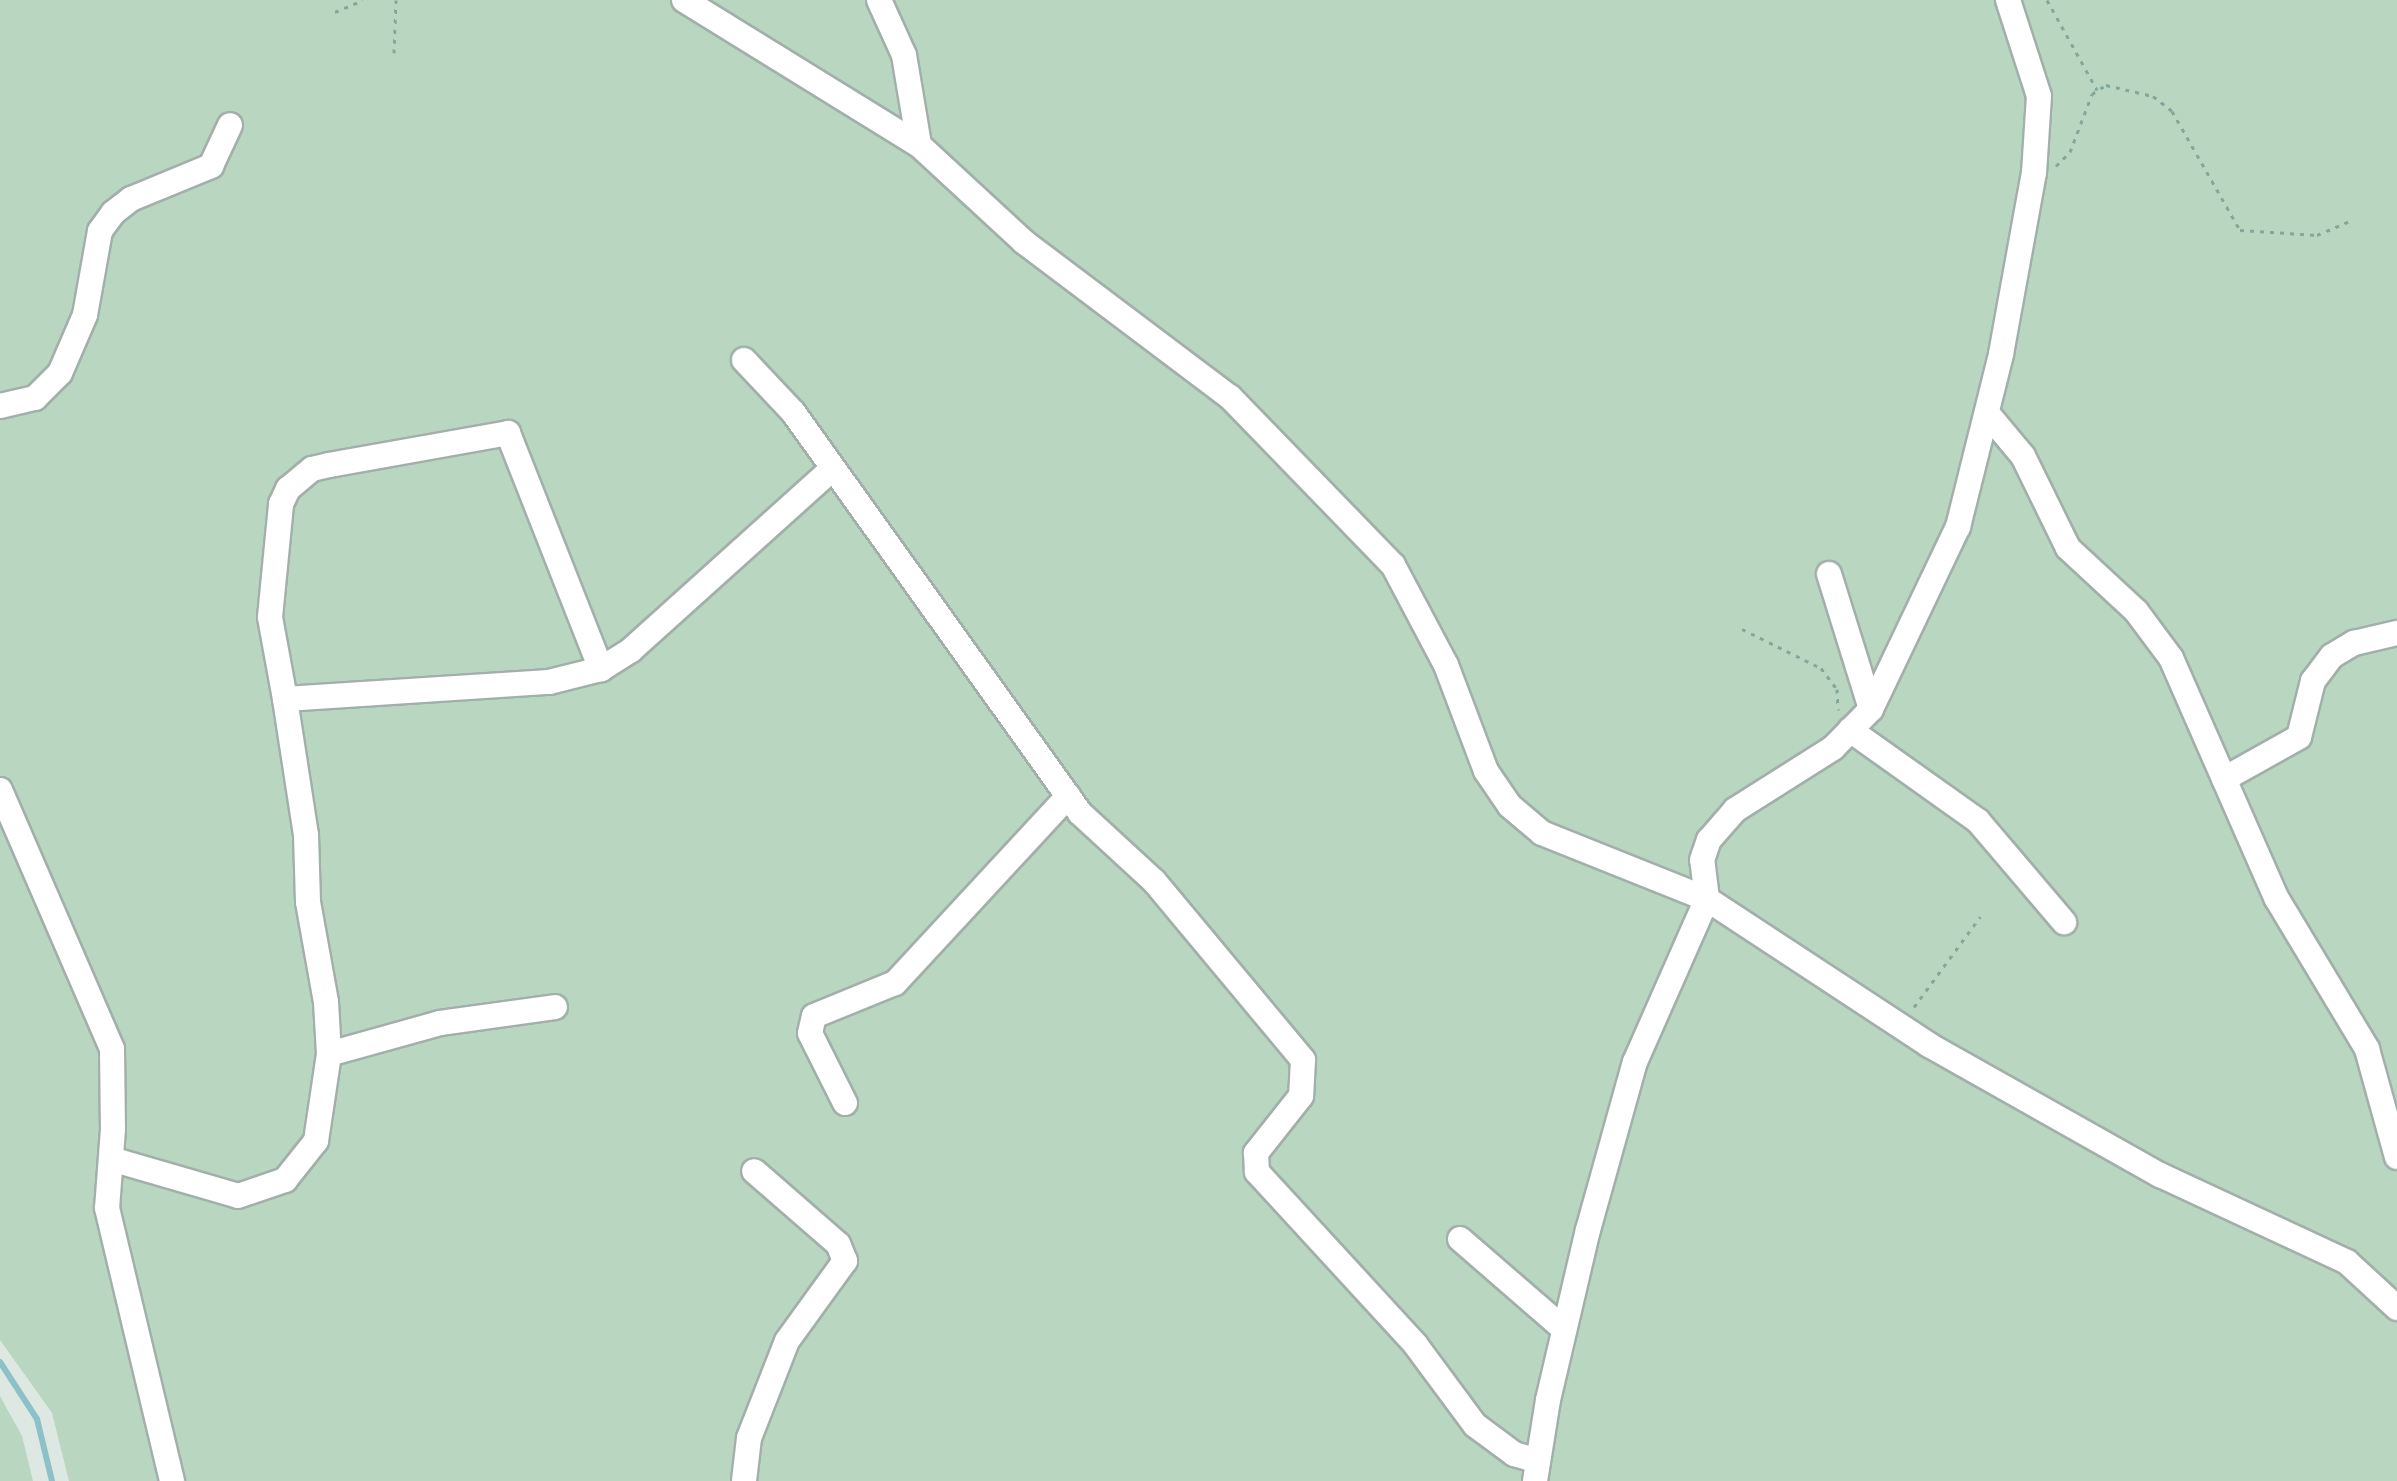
<!DOCTYPE html>
<style>
body{margin:0}
#map{position:relative;width:2397px;height:1481px;overflow:hidden;background:#dee8e3;font-family:"Noto Sans",sans-serif}
div>[style]{position:absolute}
.green>*{inset:0;background:#b9d7c0}
.stream>*{height:6px;margin:-3px;padding:0 3px;transform-origin:3px;border-radius:3px;background:#8cc1c8}
.path>*{height:3px;margin-top:-1.5px;transform-origin:0;background:repeating-linear-gradient(90deg,#82a89b 0 4px,transparent 0 10px)}
.roads{filter:drop-shadow(2px 0 #a2afaa) drop-shadow(-2px 0 #a2afaa) drop-shadow(0 2px #a2afaa) drop-shadow(0 -2px #a2afaa)}
.minor>*{height:24px;margin:-12px;padding:0 12px;transform-origin:12px;border-radius:12px;background:#fff}
span{translate:-50% -50%;white-space:nowrap;text-align:center;line-height:1.15;-webkit-text-stroke:6px #eef5f1;paint-order:stroke}
</style>
<div id="map">
<div class="green">
<div style="clip-path:polygon(0 0,2397px 0,2397px 1481px,69px 1481px,52px 1413px,0 1340px)"></div>
<div style="clip-path:polygon(0 1396px,22px 1436px,33px 1481px,0 1481px)"></div>
</div>
<div class="stream">
<div style="left:0;top:1362px;width:68px;rotate:57deg"></div>
<div style="left:37px;top:1419px;width:64px;rotate:76.4deg"></div>
</div>
<div class="path">
<div style="left:2047px;top:0;width:103px;rotate:60.9deg"></div>
<div style="left:335px;top:12px;width:30px;rotate:-23deg"></div>
<div style="left:394px;top:53px;width:53px;rotate:-87.8deg"></div>
<div style="left:2056px;top:166px;width:20px;rotate:-45deg"></div>
<div style="left:2070px;top:152px;width:62px;rotate:-69.2deg"></div>
<div style="left:2092px;top:94px;width:17px;rotate:-33deg"></div>
<div style="left:2106px;top:85px;width:48px;rotate:13.2deg"></div>
<div style="left:2153px;top:96px;width:24px;rotate:38deg"></div>
<div style="left:2172px;top:111px;width:137px;rotate:60.3deg"></div>
<div style="left:2240px;top:230px;width:77px;rotate:3.7deg"></div>
<div style="left:2317px;top:235px;width:38px;rotate:-23deg"></div>
<div style="left:1742px;top:629px;width:88px;rotate:26.3deg"></div>
<div style="left:1821px;top:668px;width:26px;rotate:53deg"></div>
<div style="left:1837px;top:689px;width:21px;rotate:87deg"></div>
<div style="left:1914px;top:1007px;width:112px;rotate:-53.7deg"></div>
</div>
<div class="roads">
<div class="minor">
<div style="left:684px;top:0;width:276px;rotate:31.7deg"></div>
<div style="left:919px;top:145px;width:143px;rotate:42.7deg"></div>
<div style="left:1024px;top:242px;width:258px;rotate:37deg"></div>
<div style="left:1230px;top:397px;width:234px;rotate:45.9deg"></div>
<div style="left:1393px;top:565px;width:113px;rotate:62.1deg"></div>
<div style="left:1446px;top:665px;width:113px;rotate:69.3deg"></div>
<div style="left:1486px;top:771px;width:42px;rotate:55.6deg"></div>
<div style="left:1510px;top:806px;width:42px;rotate:40.2deg"></div>
<div style="left:1542px;top:833px;width:178px;rotate:21.8deg"></div>
<div style="left:1707px;top:899px;width:266px;rotate:33.3deg"></div>
<div style="left:1929px;top:1045px;width:265px;rotate:29.4deg"></div>
<div style="left:2160px;top:1175px;width:206px;rotate:24.9deg"></div>
<div style="left:2347px;top:1262px;width:68px;rotate:42.6deg"></div>
<div style="left:879px;top:0;width:60px;rotate:65.6deg"></div>
<div style="left:904px;top:55px;width:91px;rotate:80.5deg"></div>
<div style="left:744px;top:360px;width:71px;rotate:46.7deg"></div>
<div style="left:793px;top:412px;width:493px;rotate:54.4deg"></div>
<div style="left:1080px;top:813px;width:100px;rotate:42.6deg"></div>
<div style="left:1154px;top:881px;width:233px;rotate:50.2deg"></div>
<div style="left:1303px;top:1060px;width:36px;rotate:93deg"></div>
<div style="left:1301px;top:1096px;width:73px;rotate:128.3deg"></div>
<div style="left:1256px;top:1153px;width:19px;rotate:87deg"></div>
<div style="left:1257px;top:1172px;width:234px;rotate:47.4deg"></div>
<div style="left:1415px;top:1344px;width:101px;rotate:53.5deg"></div>
<div style="left:1475px;top:1425px;width:49px;rotate:36.6deg"></div>
<div style="left:1514px;top:1454px;width:25px;rotate:16deg"></div>
<div style="left:0;top:406px;width:36px;rotate:-13deg"></div>
<div style="left:35px;top:398px;width:35px;rotate:-45deg"></div>
<div style="left:60px;top:373px;width:63px;rotate:-66.7deg"></div>
<div style="left:85px;top:315px;width:85px;rotate:-79.9deg"></div>
<div style="left:100px;top:231px;width:22px;rotate:-54deg"></div>
<div style="left:113px;top:213px;width:23px;rotate:-38deg"></div>
<div style="left:131px;top:199px;width:87px;rotate:-22.4deg"></div>
<div style="left:211px;top:166px;width:45px;rotate:-65.1deg"></div>
<div style="left:1987px;top:413px;width:56px;rotate:50.1deg"></div>
<div style="left:2023px;top:456px;width:102px;rotate:63.9deg"></div>
<div style="left:2068px;top:548px;width:93px;rotate:42.8deg"></div>
<div style="left:2136px;top:611px;width:59px;rotate:53.3deg"></div>
<div style="left:2171px;top:658px;width:263px;rotate:66.3deg"></div>
<div style="left:2277px;top:899px;width:175px;rotate:59deg"></div>
<div style="left:2367px;top:1049px;width:112px;rotate:74.5deg"></div>
<div style="left:1829px;top:574px;width:141px;rotate:72.7deg"></div>
<div style="left:285px;top:699px;width:83px;rotate:-100.4deg"></div>
<div style="left:270px;top:617px;width:114px;rotate:-84.4deg"></div>
<div style="left:281px;top:504px;width:17px;rotate:-65deg"></div>
<div style="left:288px;top:489px;width:31px;rotate:-40deg"></div>
<div style="left:312px;top:469px;width:17px;rotate:-13deg"></div>
<div style="left:329px;top:465px;width:182px;rotate:-10.1deg"></div>
<div style="left:508px;top:433px;width:254px;rotate:68.5deg"></div>
<div style="left:1850px;top:730px;width:157px;rotate:35.4deg"></div>
<div style="left:1978px;top:821px;width:133px;rotate:49.6deg"></div>
<div style="left:2224px;top:779px;width:86px;rotate:-29.2deg"></div>
<div style="left:2299px;top:737px;width:58px;rotate:-76deg"></div>
<div style="left:2313px;top:681px;width:31px;rotate:-53deg"></div>
<div style="left:2332px;top:656px;width:26px;rotate:-31deg"></div>
<div style="left:2354px;top:643px;width:44px;rotate:-13.1deg"></div>
<div style="left:0;top:790px;width:282px;rotate:66.6deg"></div>
<div style="left:112px;top:1049px;width:80px;rotate:89.3deg"></div>
<div style="left:113px;top:1129px;width:79px;rotate:94.3deg"></div>
<div style="left:107px;top:1208px;width:281px;rotate:76.6deg"></div>
<div style="left:329px;top:1054px;width:115px;rotate:-15.6deg"></div>
<div style="left:440px;top:1023px;width:116px;rotate:-7.9deg"></div>
<div style="left:845px;top:1103px;width:78px;rotate:-116.6deg"></div>
<div style="left:810px;top:1033px;width:17px;rotate:-77deg"></div>
<div style="left:814px;top:1016px;width:87px;rotate:-22.2deg"></div>
<div style="left:895px;top:983px;width:255px;rotate:-47.2deg"></div>
<div style="left:111px;top:1159px;width:132px;rotate:16.2deg"></div>
<div style="left:238px;top:1196px;width:50px;rotate:-18.8deg"></div>
<div style="left:285px;top:1180px;width:50px;rotate:-51.5deg"></div>
<div style="left:316px;top:1141px;width:88px;rotate:-81.5deg"></div>
<div style="left:329px;top:1054px;width:52px;rotate:-93.3deg"></div>
<div style="left:326px;top:1002px;width:102px;rotate:-100.2deg"></div>
<div style="left:308px;top:902px;width:67px;rotate:-91.7deg"></div>
<div style="left:306px;top:835px;width:138px;rotate:-98.8deg"></div>
<div style="left:285px;top:699px;width:265px;rotate:-3.7deg"></div>
<div style="left:549px;top:682px;width:54px;rotate:-14deg"></div>
<div style="left:601px;top:669px;width:36px;rotate:-32deg"></div>
<div style="left:631px;top:650px;width:269px;rotate:-42deg"></div>
<div style="left:1460px;top:1239px;width:138px;rotate:40.9deg"></div>
<div style="left:744px;top:1481px;width:43px;rotate:-83.4deg"></div>
<div style="left:749px;top:1438px;width:104px;rotate:-68.6deg"></div>
<div style="left:787px;top:1341px;width:99px;rotate:-54.1deg"></div>
<div style="left:845px;top:1261px;width:18px;rotate:-112deg"></div>
<div style="left:838px;top:1244px;width:111px;rotate:-139deg"></div>
<div style="left:1535px;top:1481px;width:82px;rotate:-80.9deg"></div>
<div style="left:1548px;top:1400px;width:175px;rotate:-76.8deg"></div>
<div style="left:1588px;top:1230px;width:174px;rotate:-74.4deg"></div>
<div style="left:1635px;top:1062px;width:178px;rotate:-66.2deg"></div>
<div style="left:1707px;top:899px;width:39px;rotate:-97deg"></div>
<div style="left:1702px;top:860px;width:21px;rotate:-71deg"></div>
<div style="left:1709px;top:840px;width:40px;rotate:-49deg"></div>
<div style="left:1735px;top:810px;width:116px;rotate:-32.3deg"></div>
<div style="left:1833px;top:748px;width:54px;rotate:-45.7deg"></div>
<div style="left:1871px;top:709px;width:202px;rotate:-64.5deg"></div>
<div style="left:1958px;top:527px;width:178px;rotate:-76deg"></div>
<div style="left:2001px;top:354px;width:184px;rotate:-79.7deg"></div>
<div style="left:2034px;top:173px;width:77px;rotate:-86.3deg"></div>
<div style="left:2039px;top:96px;width:101px;rotate:-107.9deg"></div>
</div>
</div>
</div>
